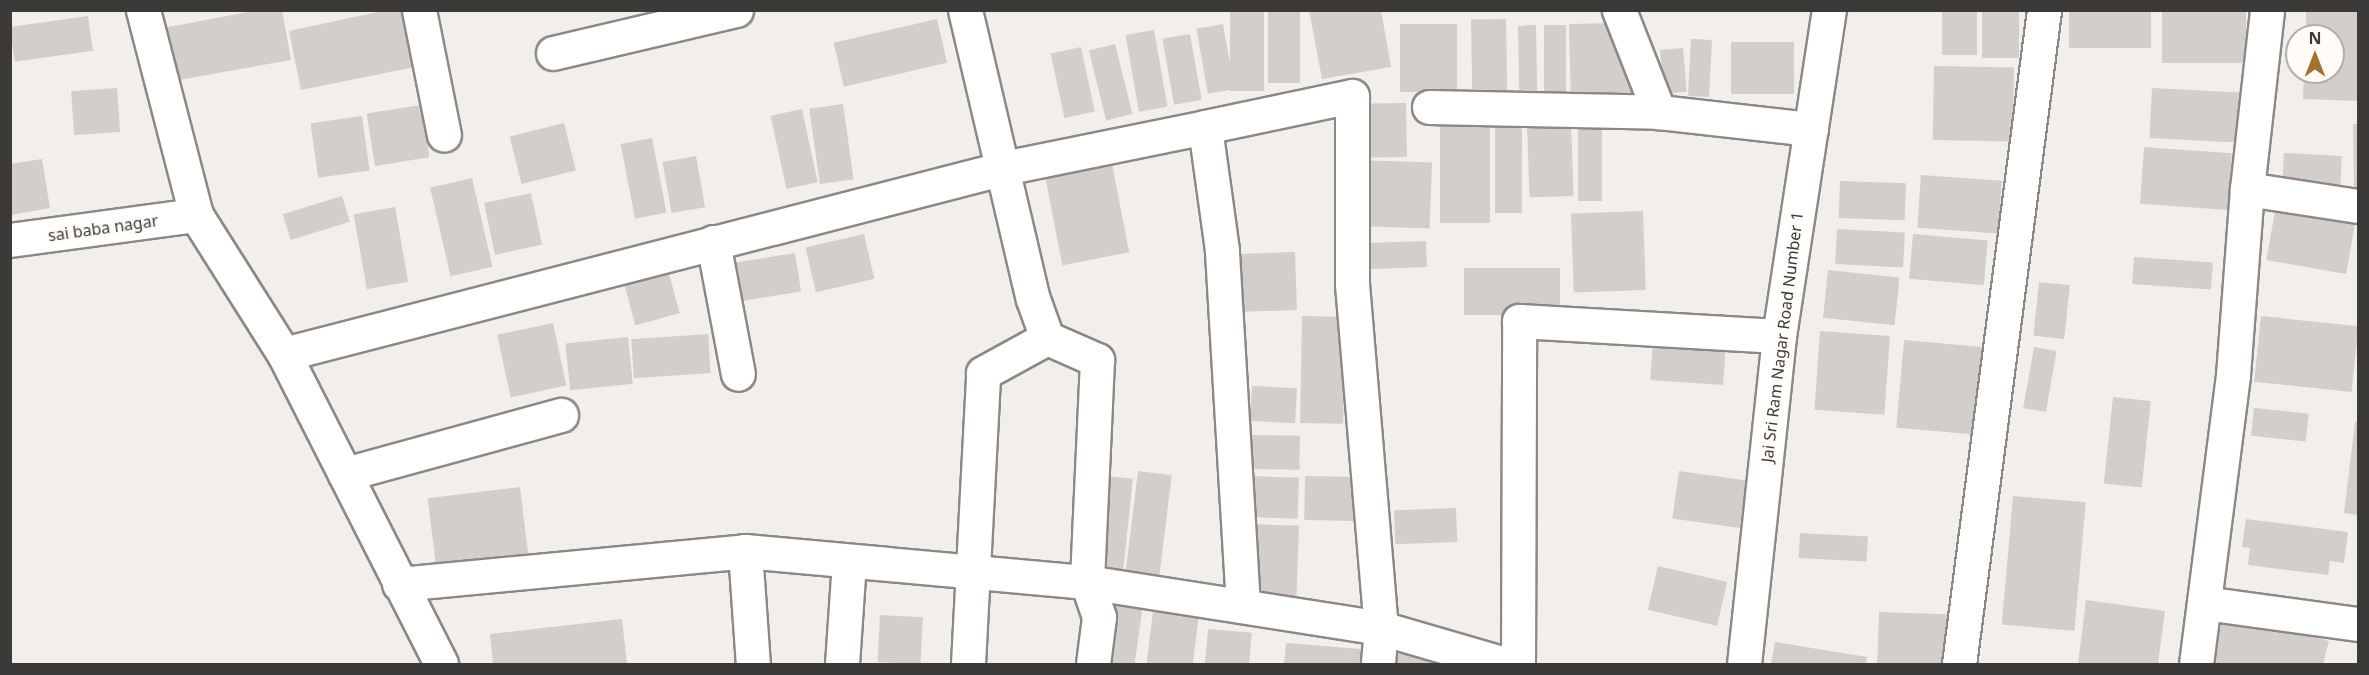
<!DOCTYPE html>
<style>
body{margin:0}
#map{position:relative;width:2369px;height:675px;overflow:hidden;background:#f2eee9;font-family:"Noto Sans",sans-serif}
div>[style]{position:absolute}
.building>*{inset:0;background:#d3cec9;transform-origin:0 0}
.roads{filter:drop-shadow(2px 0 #8c8884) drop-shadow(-2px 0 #8c8884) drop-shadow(0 2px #8c8884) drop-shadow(0 -2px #8c8884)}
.street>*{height:33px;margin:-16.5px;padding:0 16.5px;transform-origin:16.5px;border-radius:16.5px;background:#fff}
span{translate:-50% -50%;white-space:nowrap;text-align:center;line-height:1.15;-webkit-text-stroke:5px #fffbf7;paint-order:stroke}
.street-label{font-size:16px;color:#3b3a38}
.frame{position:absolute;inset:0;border:12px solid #3b3a38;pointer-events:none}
.north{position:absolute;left:2285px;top:24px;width:60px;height:60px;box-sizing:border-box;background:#fffbf7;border:2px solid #b1aeab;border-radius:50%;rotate:0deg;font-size:16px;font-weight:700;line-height:24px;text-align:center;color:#3b3a38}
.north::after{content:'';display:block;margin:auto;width:21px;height:27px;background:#a6712b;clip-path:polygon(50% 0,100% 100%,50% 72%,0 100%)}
</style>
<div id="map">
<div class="building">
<div style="clip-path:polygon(259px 10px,282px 10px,291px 60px,173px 81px,163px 28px)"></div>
<div style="clip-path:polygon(387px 10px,403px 10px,415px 67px,301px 90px,289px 31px)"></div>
<div style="left:1230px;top:10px;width:34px;height:81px"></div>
<div style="left:1268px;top:10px;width:32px;height:73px"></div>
<div style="clip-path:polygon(1309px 10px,1381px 10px,1391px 67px,1322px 79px)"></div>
<div style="left:1942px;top:10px;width:35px;height:45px"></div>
<div style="left:1982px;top:10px;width:37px;height:48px"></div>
<div style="left:2069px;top:10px;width:82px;height:38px"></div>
<div style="left:2162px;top:10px;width:84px;height:53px"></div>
<div style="clip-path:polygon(2306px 10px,2358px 10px,2358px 101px,2303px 99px,2304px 72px,2333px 72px,2333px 36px,2306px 36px)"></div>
<div style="left:88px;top:16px;width:35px;height:79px;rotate:82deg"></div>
<div style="left:937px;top:19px;width:45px;height:106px;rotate:77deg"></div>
<div style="left:1506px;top:19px;width:81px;height:35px;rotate:89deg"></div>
<div style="clip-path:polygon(1622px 23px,1623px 69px,1637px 68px,1637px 103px,1571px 105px,1569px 24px)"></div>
<div style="left:1223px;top:24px;width:66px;height:27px;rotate:80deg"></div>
<div style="left:1400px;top:24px;width:57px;height:68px"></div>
<div style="left:1536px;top:25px;width:78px;height:18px;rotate:89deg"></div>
<div style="left:1566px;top:25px;width:80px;height:22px;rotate:90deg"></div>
<div style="left:1154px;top:30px;width:78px;height:29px;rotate:80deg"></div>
<div style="left:1190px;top:34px;width:67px;height:28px;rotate:80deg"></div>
<div style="left:1691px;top:39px;width:21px;height:57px;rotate:3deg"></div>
<div style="left:1731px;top:42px;width:63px;height:52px"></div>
<div style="left:1115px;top:44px;width:72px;height:27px;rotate:76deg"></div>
<div style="left:1081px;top:47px;width:66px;height:31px;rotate:78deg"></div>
<div style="left:1683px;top:48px;width:44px;height:23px;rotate:85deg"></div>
<div style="left:1934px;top:66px;width:80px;height:74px;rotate:1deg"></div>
<div style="left:117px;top:88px;width:44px;height:46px;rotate:86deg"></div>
<div style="left:2152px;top:88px;width:87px;height:50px;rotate:3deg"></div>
<div style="left:1406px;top:103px;width:54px;height:48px;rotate:89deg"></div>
<div style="left:843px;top:104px;width:76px;height:34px;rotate:82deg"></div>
<div style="left:421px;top:105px;width:53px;height:55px;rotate:81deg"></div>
<div style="left:802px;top:109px;width:75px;height:32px;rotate:78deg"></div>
<div style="left:362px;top:116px;width:55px;height:52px;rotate:82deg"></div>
<div style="left:564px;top:123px;width:49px;height:56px;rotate:76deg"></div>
<div style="left:1571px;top:123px;width:73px;height:44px;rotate:88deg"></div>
<div style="clip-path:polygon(2353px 124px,2358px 124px,2358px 190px,2354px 190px)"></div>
<div style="left:1495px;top:125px;width:27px;height:88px"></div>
<div style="left:1440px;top:127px;width:50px;height:96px"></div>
<div style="left:1578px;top:129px;width:24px;height:72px"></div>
<div style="left:652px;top:138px;width:76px;height:32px;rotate:79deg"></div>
<div style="left:2144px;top:147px;width:88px;height:57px;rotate:4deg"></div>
<div style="left:2284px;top:153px;width:58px;height:30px;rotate:3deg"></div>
<div style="left:696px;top:156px;width:52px;height:34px;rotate:80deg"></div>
<div style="clip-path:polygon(42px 159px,50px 208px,10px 215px,10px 164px)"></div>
<div style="left:1357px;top:160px;width:75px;height:66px;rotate:2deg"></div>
<div style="left:1112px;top:164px;width:90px;height:68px;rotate:79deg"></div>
<div style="left:1921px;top:175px;width:81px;height:53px;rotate:4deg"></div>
<div style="left:472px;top:178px;width:91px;height:43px;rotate:77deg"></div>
<div style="left:1840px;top:181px;width:66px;height:37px;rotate:2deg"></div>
<div style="left:531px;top:193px;width:53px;height:48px;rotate:78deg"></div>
<div style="left:2278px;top:194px;width:81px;height:67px;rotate:10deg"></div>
<div style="left:342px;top:196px;width:27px;height:62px;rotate:73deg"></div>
<div style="left:395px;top:207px;width:76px;height:42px;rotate:80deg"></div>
<div style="left:1643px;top:211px;width:79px;height:72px;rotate:88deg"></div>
<div style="left:1837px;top:229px;width:68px;height:35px;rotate:3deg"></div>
<div style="left:864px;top:234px;width:46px;height:60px;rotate:77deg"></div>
<div style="left:1913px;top:234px;width:75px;height:45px;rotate:5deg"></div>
<div style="left:1426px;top:241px;width:26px;height:64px;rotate:88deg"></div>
<div style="left:1295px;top:252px;width:58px;height:61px;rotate:88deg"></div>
<div style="left:795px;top:253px;width:39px;height:68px;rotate:81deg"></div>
<div style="left:2134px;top:257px;width:79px;height:27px;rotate:4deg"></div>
<div style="left:667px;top:266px;width:49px;height:46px;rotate:75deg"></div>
<div style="left:1560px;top:268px;width:47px;height:96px;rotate:90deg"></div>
<div style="left:1828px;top:270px;width:72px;height:48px;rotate:6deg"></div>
<div style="left:2039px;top:282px;width:31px;height:54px;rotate:6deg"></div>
<div style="left:1302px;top:316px;width:43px;height:107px;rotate:1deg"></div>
<div style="left:2261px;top:316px;width:98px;height:66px;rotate:6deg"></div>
<div style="left:553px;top:323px;width:64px;height:57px;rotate:78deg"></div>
<div style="left:1820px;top:331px;width:70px;height:79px;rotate:4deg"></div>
<div style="left:708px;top:334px;width:39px;height:77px;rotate:86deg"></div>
<div style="left:628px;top:337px;width:47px;height:63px;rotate:84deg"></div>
<div style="left:1653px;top:340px;width:73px;height:40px;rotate:4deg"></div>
<div style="left:1904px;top:340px;width:79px;height:88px;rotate:5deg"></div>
<div style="left:2034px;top:347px;width:23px;height:62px;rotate:10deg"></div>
<div style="left:1252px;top:386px;width:45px;height:35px;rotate:3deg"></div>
<div style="left:2113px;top:397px;width:38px;height:87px;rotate:6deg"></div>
<div style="left:2254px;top:408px;width:55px;height:28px;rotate:6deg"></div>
<div style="clip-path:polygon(2355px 422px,2358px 422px,2358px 515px,2344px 513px)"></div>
<div style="left:1252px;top:435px;width:48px;height:34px;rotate:1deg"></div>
<div style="left:1138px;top:471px;width:34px;height:107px;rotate:7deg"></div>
<div style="left:1679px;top:471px;width:68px;height:48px;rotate:8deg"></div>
<div style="left:1106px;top:476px;width:27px;height:98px;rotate:6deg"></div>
<div style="left:1251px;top:476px;width:48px;height:41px;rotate:2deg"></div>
<div style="left:1305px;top:476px;width:51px;height:44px;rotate:1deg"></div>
<div style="left:520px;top:487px;width:67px;height:93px;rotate:83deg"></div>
<div style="left:2013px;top:496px;width:73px;height:129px;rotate:5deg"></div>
<div style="left:1456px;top:508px;width:34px;height:62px;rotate:88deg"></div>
<div style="clip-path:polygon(2246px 519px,2348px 532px,2344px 563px,2330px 561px,2328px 575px,2248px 565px,2250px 548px,2242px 547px)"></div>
<div style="left:1250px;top:524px;width:49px;height:80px;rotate:2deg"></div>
<div style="left:1800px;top:533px;width:68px;height:25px;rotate:3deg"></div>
<div style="left:1658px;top:566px;width:71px;height:45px;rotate:13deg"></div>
<div style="left:1155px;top:595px;width:46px;height:69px;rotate:7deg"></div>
<div style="clip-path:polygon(2086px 600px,2165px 611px,2158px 664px,2078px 664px)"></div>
<div style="left:1116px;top:602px;width:27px;height:63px;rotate:8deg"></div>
<div style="left:1879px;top:612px;width:75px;height:51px;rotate:2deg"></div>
<div style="clip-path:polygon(2221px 613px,2329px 641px,2323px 664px,2208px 664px)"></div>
<div style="left:880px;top:615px;width:43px;height:47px;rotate:3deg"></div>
<div style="clip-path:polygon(622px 619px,627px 664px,493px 664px,490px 634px)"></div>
<div style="left:1208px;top:629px;width:44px;height:35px;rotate:5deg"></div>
<div style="clip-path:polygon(1775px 642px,1867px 657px,1866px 664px,1771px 664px)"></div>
<div style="clip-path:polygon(1286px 643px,1361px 649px,1360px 664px,1284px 664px)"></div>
<div style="clip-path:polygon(1395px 649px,1446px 653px,1446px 664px,1393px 664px)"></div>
</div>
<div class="roads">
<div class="street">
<div style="left:143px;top:10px;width:212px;rotate:75.5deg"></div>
<div style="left:196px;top:215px;width:165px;rotate:57.7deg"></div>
<div style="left:284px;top:354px;width:347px;rotate:63.1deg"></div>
<div style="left:419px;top:10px;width:127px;rotate:78.7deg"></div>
<div style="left:965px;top:10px;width:297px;rotate:76.8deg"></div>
<div style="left:1033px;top:299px;width:41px;rotate:70.3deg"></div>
<div style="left:1047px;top:338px;width:55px;rotate:23.7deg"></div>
<div style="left:1097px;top:360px;width:222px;rotate:92.6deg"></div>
<div style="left:1087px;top:582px;width:37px;rotate:71deg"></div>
<div style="left:1099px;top:617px;width:47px;rotate:97.3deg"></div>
<div style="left:1619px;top:10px;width:110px;rotate:68.6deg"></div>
<div style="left:553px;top:53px;width:188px;rotate:-13.2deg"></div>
<div style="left:1429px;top:107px;width:230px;rotate:1.2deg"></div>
<div style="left:1659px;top:112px;width:153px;rotate:6.4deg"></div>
<div style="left:2247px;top:189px;width:112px;rotate:8.7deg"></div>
<div style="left:10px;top:240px;width:188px;rotate:-7.7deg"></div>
<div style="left:713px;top:242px;width:134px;rotate:79.3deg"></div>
<div style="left:284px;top:354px;width:744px;rotate:-14.48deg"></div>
<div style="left:1004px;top:168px;width:205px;rotate:-11.5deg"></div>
<div style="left:345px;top:474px;width:224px;rotate:-15.3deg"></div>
<div style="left:745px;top:551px;width:113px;rotate:86deg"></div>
<div style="left:399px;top:584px;width:348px;rotate:-5.4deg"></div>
<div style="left:745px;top:551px;width:343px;rotate:5.2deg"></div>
<div style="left:1087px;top:582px;width:298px;rotate:8.9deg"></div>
<div style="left:1381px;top:628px;width:129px;rotate:16.2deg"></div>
<div style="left:2204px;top:603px;width:155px;rotate:7.8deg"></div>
<div style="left:1243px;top:606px;width:357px;rotate:-93.4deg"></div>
<div style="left:1222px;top:250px;width:124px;rotate:-97.9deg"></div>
<div style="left:1205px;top:127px;width:150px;rotate:-11.9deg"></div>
<div style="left:1352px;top:96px;width:188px;rotate:90deg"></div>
<div style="left:1352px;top:284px;width:345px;rotate:85.2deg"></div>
<div style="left:1381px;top:628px;width:36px;rotate:95deg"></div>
<div style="left:842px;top:664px;width:102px;rotate:-86.1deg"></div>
<div style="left:968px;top:664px;width:291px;rotate:-87deg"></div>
<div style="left:983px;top:373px;width:73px;rotate:-28.7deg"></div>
<div style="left:1518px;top:664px;width:343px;rotate:-89.8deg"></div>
<div style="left:1519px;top:321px;width:260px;rotate:3.3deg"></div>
<div style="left:1744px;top:664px;width:330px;rotate:-83.9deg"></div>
<div style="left:1779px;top:336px;width:330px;rotate:-81.3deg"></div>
<div style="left:1959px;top:664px;width:660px;rotate:-82.59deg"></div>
<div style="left:2196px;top:664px;width:291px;rotate:-82.7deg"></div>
<div style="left:2233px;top:375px;width:187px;rotate:-85.7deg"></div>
<div style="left:2247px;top:189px;width:180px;rotate:-83.6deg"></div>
</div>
</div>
<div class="street-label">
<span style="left:103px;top:228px;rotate:-8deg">sai baba nagar</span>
<span style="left:1782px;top:337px;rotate:-83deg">Jai Sri Ram Nagar Road Number 1</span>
</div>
<div class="frame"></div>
<div class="north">N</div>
</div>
